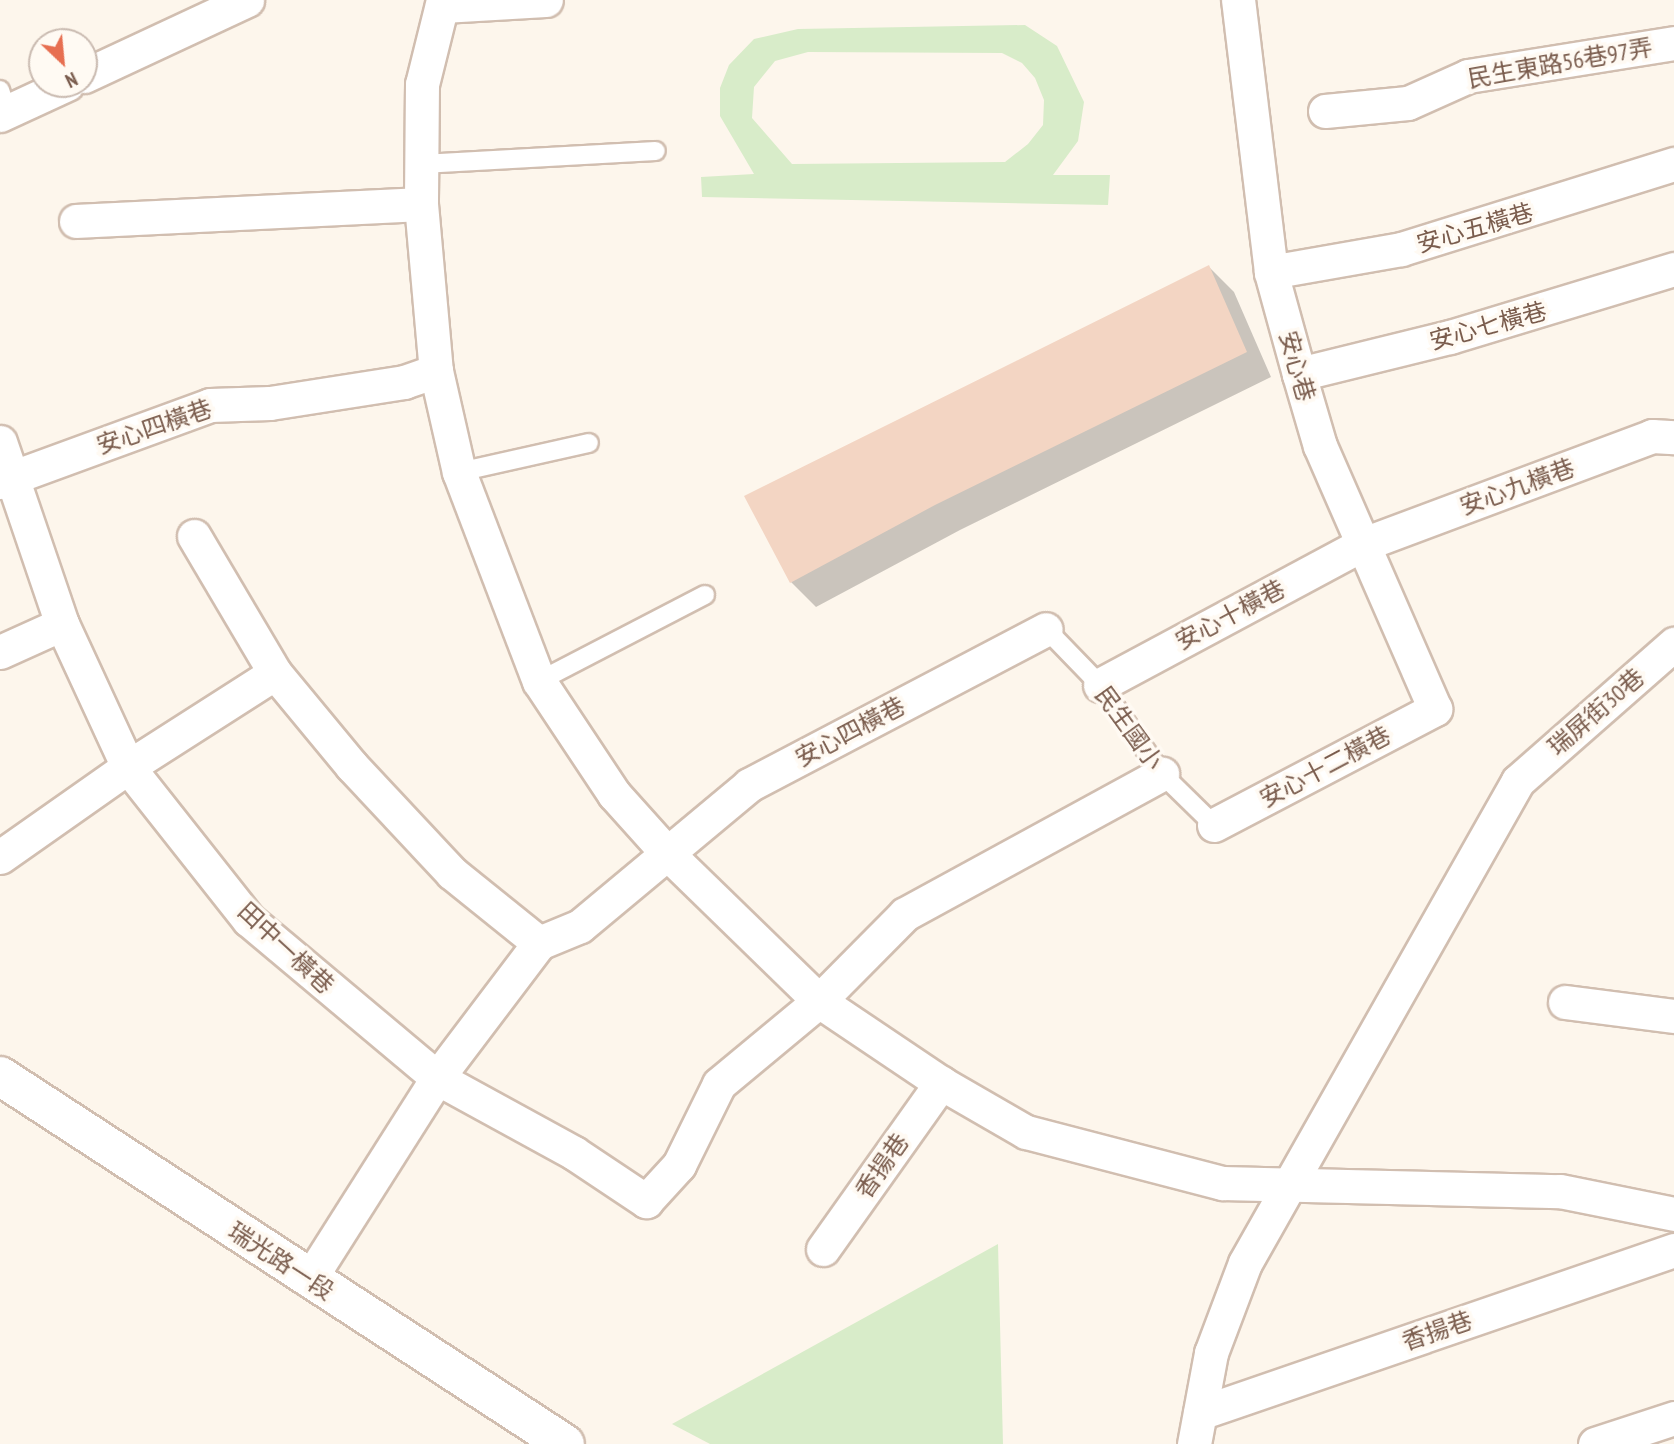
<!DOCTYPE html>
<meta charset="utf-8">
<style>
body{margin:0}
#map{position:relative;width:1674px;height:1444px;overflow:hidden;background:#fdf6ec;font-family:"PT Sans Narrow","Noto Sans TC",sans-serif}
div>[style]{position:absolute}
.green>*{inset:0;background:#d8ecc9}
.shadow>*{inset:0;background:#0003}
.building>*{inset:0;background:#f3d5c3}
.roads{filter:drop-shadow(2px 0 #d1beb0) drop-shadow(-2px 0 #d1beb0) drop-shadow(0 2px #d1beb0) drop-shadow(0 -2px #d1beb0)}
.service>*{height:18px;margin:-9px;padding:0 9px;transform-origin:9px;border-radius:9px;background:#fff}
.minor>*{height:33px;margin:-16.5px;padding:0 16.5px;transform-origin:16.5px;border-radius:16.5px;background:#fff}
.tertiary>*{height:38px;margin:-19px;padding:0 19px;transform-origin:19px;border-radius:19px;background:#fff}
span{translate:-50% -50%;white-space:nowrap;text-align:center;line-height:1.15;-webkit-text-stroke:7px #fffaf3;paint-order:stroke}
.street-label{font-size:24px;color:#7a5c4d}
.north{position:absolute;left:28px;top:28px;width:70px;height:70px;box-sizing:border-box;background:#fffaf3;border:2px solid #cabbb1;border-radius:50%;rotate:154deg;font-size:19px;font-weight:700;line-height:28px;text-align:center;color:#7a5c4d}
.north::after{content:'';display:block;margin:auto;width:24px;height:32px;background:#e76f51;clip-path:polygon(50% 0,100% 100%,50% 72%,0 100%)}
</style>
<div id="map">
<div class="green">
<div style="clip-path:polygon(evenodd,1025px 25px,1057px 46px,1084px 102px,1078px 141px,1053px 175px,1110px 175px,1108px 205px,702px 197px,701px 177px,754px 174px,720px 116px,720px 88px,729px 65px,754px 39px,798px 29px,1025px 25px,808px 52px,1002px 53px,1022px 63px,1035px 78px,1044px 100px,1043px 125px,1028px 144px,1005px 162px,792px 164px,752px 118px,754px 87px,775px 61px,808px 52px)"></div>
<div style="clip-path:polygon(998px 1244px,1003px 1444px,710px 1444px,672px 1424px)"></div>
</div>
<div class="shadow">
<div style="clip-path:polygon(1209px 267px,1234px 292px,1271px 377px,960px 530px,816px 607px,791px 582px)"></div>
</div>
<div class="building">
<div style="clip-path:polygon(1209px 265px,1247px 352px,935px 505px,790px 583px,744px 496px)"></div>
</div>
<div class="roads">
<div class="service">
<div style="left:0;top:90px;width:23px;rotate:72deg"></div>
<div style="left:422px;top:164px;width:234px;rotate:-3.2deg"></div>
<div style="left:459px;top:472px;width:133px;rotate:-12.6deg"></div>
<div style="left:1046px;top:629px;width:78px;rotate:46deg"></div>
<div style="left:1100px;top:685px;width:108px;rotate:55.1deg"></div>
<div style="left:1162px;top:774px;width:73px;rotate:44.4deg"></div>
<div style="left:539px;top:681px;width:187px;rotate:-27.4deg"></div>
</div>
<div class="minor">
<div style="left:443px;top:0;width:87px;rotate:104deg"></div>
<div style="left:422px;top:84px;width:120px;rotate:90.5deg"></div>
<div style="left:421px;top:204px;width:168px;rotate:84.9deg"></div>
<div style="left:436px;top:371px;width:104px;rotate:77.2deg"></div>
<div style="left:459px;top:472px;width:224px;rotate:69.1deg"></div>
<div style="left:539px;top:681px;width:136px;rotate:56.4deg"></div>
<div style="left:614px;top:794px;width:79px;rotate:48.1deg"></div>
<div style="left:667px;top:853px;width:212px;rotate:44.2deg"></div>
<div style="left:819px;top:1001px;width:147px;rotate:33.9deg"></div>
<div style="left:941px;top:1083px;width:98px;rotate:30deg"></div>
<div style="left:1026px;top:1132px;width:203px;rotate:14.6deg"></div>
<div style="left:1222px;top:1183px;width:338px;rotate:1.4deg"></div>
<div style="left:1560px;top:1191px;width:116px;rotate:11.4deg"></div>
<div style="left:442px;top:6px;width:104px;rotate:-3.3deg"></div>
<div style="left:84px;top:76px;width:180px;rotate:-25deg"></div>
<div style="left:1325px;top:111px;width:83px;rotate:-5.5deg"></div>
<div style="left:1408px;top:103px;width:66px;rotate:-24.2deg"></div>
<div style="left:1468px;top:76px;width:209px;rotate:-9.1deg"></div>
<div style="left:0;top:115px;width:74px;rotate:-24.8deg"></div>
<div style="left:76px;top:221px;width:345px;rotate:-2.8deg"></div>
<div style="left:1271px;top:272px;width:132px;rotate:-10deg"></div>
<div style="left:1401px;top:249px;width:286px;rotate:-17.3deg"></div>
<div style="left:1299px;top:374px;width:155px;rotate:-13.8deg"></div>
<div style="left:1450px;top:337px;width:234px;rotate:-16.9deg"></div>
<div style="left:0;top:442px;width:192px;rotate:71.2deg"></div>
<div style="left:62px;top:624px;width:157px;rotate:65.2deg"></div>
<div style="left:128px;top:767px;width:195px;rotate:51.7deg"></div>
<div style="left:249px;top:920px;width:246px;rotate:40deg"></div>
<div style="left:437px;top:1078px;width:156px;rotate:28.7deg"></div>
<div style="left:574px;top:1153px;width:87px;rotate:33.7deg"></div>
<div style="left:646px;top:1201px;width:49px;rotate:-47.5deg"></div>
<div style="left:679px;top:1165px;width:90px;rotate:-63.7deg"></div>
<div style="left:719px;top:1084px;width:130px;rotate:-39.7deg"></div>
<div style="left:819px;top:1001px;width:122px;rotate:-45.3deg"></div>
<div style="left:905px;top:914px;width:293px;rotate:-28.6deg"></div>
<div style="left:0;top:482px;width:224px;rotate:-20.1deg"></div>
<div style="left:210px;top:405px;width:60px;rotate:-1.9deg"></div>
<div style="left:270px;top:403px;width:136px;rotate:-8.9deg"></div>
<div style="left:404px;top:382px;width:34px;rotate:-19deg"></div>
<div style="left:194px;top:536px;width:159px;rotate:59.4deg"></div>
<div style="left:275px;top:673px;width:121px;rotate:50.4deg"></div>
<div style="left:352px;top:766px;width:146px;rotate:46.9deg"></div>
<div style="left:452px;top:873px;width:112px;rotate:38.8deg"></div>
<div style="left:0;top:652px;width:68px;rotate:-24.3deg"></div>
<div style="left:1100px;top:685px;width:296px;rotate:-28.2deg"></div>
<div style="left:1361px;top:545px;width:311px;rotate:-20.5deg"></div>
<div style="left:1652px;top:436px;width:22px;rotate:3deg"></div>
<div style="left:1214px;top:825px;width:250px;rotate:-27.7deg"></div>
<div style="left:1435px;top:709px;width:287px;rotate:-113.6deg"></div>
<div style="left:1320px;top:446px;width:75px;rotate:-106.3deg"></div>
<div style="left:1299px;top:374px;width:106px;rotate:-105.4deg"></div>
<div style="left:1271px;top:272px;width:274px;rotate:-96.9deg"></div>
<div style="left:0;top:857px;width:156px;rotate:-35.1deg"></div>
<div style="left:128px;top:767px;width:174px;rotate:-32.6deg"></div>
<div style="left:1565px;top:1002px;width:110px;rotate:7.3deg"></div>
<div style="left:823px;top:1249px;width:204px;rotate:-54.6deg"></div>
<div style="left:309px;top:1280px;width:239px;rotate:-57.6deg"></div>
<div style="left:437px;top:1078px;width:169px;rotate:-52.9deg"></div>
<div style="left:539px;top:943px;width:44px;rotate:-22.5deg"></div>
<div style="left:580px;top:926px;width:220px;rotate:-39.8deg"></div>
<div style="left:749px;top:785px;width:335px;rotate:-27.7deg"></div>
<div style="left:1200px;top:1413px;width:501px;rotate:-18.98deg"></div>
<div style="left:1194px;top:1444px;width:93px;rotate:-79.4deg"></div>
<div style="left:1211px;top:1353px;width:96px;rotate:-69.3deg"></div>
<div style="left:1245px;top:1263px;width:554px;rotate:-60.47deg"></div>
<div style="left:1518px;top:781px;width:208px;rotate:-41.3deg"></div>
<div style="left:1595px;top:1444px;width:83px;rotate:-18.2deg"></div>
</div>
<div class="tertiary">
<div style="left:0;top:1076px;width:674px;rotate:33.08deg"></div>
</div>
</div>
<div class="street-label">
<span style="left:1560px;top:63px;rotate:-10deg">民生東路56巷97弄</span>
<span style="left:1475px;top:228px;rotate:-16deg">安心五橫巷</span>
<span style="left:1488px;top:326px;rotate:-15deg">安心七橫巷</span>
<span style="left:1297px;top:366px;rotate:74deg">安心巷</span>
<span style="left:154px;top:427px;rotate:-19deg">安心四橫巷</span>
<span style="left:1517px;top:487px;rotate:-20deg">安心九橫巷</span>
<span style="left:1230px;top:615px;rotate:-28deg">安心十橫巷</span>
<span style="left:1596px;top:712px;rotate:-41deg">瑞屏街30巷</span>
<span style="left:1129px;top:728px;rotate:54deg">民生國小</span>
<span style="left:850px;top:732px;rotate:-28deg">安心四橫巷</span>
<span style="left:1325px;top:767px;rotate:-28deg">安心十二橫巷</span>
<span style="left:286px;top:948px;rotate:43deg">田中一橫巷</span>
<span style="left:882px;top:1166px;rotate:-55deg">香揚巷</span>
<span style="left:281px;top:1261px;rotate:33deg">瑞光路一段</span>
<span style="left:1437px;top:1331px;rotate:-19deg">香揚巷</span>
</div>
<div class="north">N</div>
</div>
